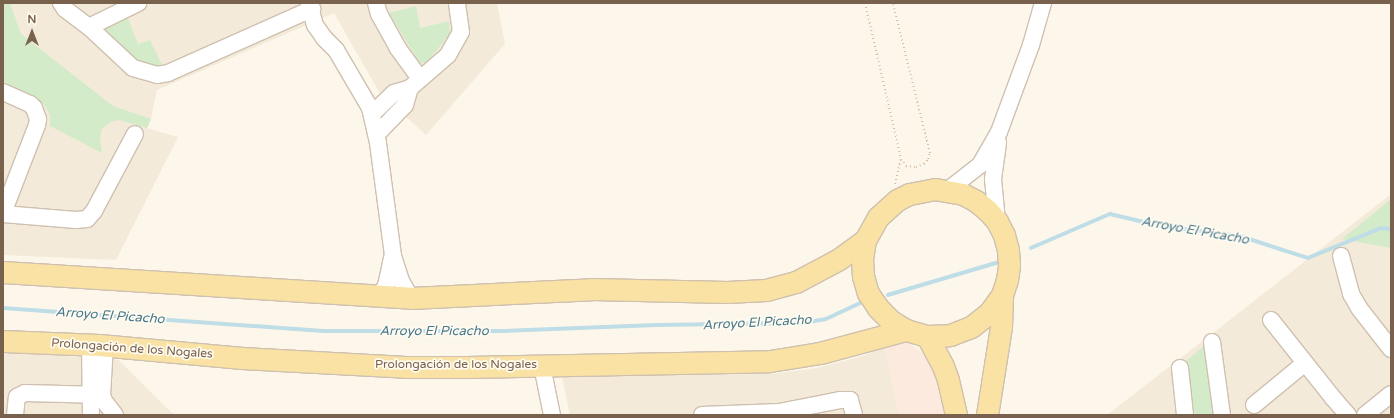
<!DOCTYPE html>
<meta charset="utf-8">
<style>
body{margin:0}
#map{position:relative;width:1394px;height:418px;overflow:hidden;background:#fcf7ea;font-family:"Varela Round",sans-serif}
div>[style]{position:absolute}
.residential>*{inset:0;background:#f4ead9}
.commercial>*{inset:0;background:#fceade}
.green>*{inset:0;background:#d3ebc8}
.stream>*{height:3.5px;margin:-1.75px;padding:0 1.75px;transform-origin:1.75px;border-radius:1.75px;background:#bedde7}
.path>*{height:2px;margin-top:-1px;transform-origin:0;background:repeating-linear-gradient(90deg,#d7bda4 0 1px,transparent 0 4px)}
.roads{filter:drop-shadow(1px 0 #cfc0af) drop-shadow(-1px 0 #cfc0af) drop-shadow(0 1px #cfc0af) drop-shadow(0 -1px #cfc0af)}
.minor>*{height:16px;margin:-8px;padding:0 8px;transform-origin:8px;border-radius:8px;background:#fff}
.major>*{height:21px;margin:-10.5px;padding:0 10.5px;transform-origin:10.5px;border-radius:10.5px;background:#f9e2a4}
span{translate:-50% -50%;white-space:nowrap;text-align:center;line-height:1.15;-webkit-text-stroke:3.5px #fffbf1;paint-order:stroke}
.street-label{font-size:12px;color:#78614d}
.water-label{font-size:13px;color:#47788b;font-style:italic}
.frame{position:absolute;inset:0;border:4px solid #78614d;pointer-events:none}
.north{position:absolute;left:12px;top:12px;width:40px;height:40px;-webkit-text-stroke:3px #fffbf1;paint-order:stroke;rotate:0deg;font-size:11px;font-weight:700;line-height:16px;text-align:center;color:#78614d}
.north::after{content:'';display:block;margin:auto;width:14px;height:18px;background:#78614d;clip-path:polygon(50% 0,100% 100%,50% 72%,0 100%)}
</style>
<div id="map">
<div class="residential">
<div style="clip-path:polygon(3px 3px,497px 3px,505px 44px,426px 135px,379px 92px,334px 13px,157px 90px,151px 119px,147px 128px,178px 137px,116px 260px,3px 255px)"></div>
<div style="clip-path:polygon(1391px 194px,1391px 415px,1107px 415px,1222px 326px)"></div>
<div style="clip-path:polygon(885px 347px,899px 415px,570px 415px,562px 376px,770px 374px,817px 368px,863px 356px)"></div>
<div style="clip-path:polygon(18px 352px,119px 360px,174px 415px,3px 415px,3px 355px)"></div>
</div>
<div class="commercial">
<div style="clip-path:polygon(908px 343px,918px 349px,931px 362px,944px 396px,948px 415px,899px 415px,885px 347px)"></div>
</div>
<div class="green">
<div style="clip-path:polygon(3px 3px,10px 3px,21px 34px,113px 106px,151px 119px,147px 128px,119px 120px,110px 122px,101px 130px,100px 141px,102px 153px,50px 126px,50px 116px,46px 107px,38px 99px,3px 81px)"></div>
<div style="clip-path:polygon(416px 6px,420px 28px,449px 21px,450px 34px,427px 62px,420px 63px,389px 13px)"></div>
<div style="clip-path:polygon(127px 16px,138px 44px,150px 40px,163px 67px,158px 69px,135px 61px,102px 33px,103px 27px)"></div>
<div style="clip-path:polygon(1391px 199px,1391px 248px,1342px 239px)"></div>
<div style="clip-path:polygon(1210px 341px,1220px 415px,1195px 415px,1186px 361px)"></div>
</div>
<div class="stream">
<div style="left:1031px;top:248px;width:86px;rotate:-23.3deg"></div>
<div style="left:1110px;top:214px;width:52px;rotate:13.2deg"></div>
<div style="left:1161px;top:226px;width:80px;rotate:7.2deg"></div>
<div style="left:1240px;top:236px;width:71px;rotate:17.9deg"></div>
<div style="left:1308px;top:258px;width:79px;rotate:-22.3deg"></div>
<div style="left:1381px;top:228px;width:10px;rotate:6deg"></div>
<div style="left:888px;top:295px;width:113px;rotate:-16.5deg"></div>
<div style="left:3px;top:308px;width:321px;rotate:4.1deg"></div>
<div style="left:323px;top:331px;width:180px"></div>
<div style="left:503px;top:331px;width:153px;rotate:-2.2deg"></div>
<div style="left:656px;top:325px;width:147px;rotate:-0.8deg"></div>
<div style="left:803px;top:323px;width:23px;rotate:-10deg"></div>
<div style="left:826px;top:319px;width:38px;rotate:-25deg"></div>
</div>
<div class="path">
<div style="left:865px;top:3px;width:160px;rotate:77deg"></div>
<div style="left:901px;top:159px;width:9px;rotate:54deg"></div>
<div style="left:906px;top:166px;width:10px;rotate:6deg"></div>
<div style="left:916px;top:167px;width:9px;rotate:-21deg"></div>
<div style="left:924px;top:164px;width:6px;rotate:-51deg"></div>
<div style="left:928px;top:159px;width:6px;rotate:-72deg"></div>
<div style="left:930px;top:153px;width:154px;rotate:-103.9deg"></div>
<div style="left:895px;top:184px;width:26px;rotate:-77deg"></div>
</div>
<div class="roads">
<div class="minor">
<div style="left:61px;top:3px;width:7px;rotate:56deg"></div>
<div style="left:65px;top:9px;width:30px;rotate:37deg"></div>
<div style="left:89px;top:27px;width:60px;rotate:43deg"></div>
<div style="left:133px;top:68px;width:25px;rotate:16deg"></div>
<div style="left:157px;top:75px;width:11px;rotate:-10deg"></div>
<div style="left:168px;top:73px;width:158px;rotate:-24deg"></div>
<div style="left:309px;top:3px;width:23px;rotate:75deg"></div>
<div style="left:315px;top:25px;width:16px;rotate:55deg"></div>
<div style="left:324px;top:38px;width:17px;rotate:45deg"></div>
<div style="left:336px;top:50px;width:67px;rotate:59.6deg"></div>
<div style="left:370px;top:108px;width:36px;rotate:77deg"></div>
<div style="left:378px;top:143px;width:114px;rotate:82.4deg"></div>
<div style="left:393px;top:256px;width:26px;rotate:72deg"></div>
<div style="left:401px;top:281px;width:20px;rotate:60deg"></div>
<div style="left:376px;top:3px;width:11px;rotate:75deg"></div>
<div style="left:379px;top:14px;width:38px;rotate:61deg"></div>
<div style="left:397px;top:47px;width:39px;rotate:54deg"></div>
<div style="left:89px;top:27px;width:55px;rotate:-26.1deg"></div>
<div style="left:3px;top:92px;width:30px;rotate:24deg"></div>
<div style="left:30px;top:104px;width:6px;rotate:45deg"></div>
<div style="left:34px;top:108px;width:12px;rotate:70deg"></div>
<div style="left:38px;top:119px;width:6px;rotate:99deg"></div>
<div style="left:37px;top:125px;width:94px;rotate:111.1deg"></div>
<div style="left:372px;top:114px;width:30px;rotate:-44deg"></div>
<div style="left:394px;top:93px;width:17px;rotate:-17deg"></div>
<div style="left:410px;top:88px;width:50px;rotate:-41deg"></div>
<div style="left:448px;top:55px;width:26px;rotate:-61deg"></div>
<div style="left:461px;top:32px;width:29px;rotate:-98deg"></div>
<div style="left:377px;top:134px;width:40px;rotate:-46deg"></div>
<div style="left:405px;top:105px;width:18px;rotate:-74deg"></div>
<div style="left:948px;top:190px;width:41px;rotate:-38deg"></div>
<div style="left:980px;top:165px;width:38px;rotate:-60deg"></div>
<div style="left:999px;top:132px;width:93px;rotate:-69.8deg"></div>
<div style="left:1031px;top:45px;width:44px;rotate:-74.1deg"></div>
<div style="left:3px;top:214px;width:73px;rotate:4.7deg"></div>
<div style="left:76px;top:220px;width:11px;rotate:-5deg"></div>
<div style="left:87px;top:219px;width:11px;rotate:-49deg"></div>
<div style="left:94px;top:211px;width:87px;rotate:-62deg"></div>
<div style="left:997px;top:221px;width:42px;rotate:-95.4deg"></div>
<div style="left:993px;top:179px;width:37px;rotate:-82deg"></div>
<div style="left:1341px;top:256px;width:39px;rotate:75deg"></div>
<div style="left:1351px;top:294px;width:16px;rotate:60deg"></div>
<div style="left:1359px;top:308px;width:52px;rotate:52deg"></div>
<div style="left:378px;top:297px;width:14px;rotate:-54deg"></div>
<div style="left:386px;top:286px;width:29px;rotate:-78deg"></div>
<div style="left:1271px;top:320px;width:100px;rotate:51.5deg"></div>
<div style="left:1333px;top:398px;width:23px;rotate:49deg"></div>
<div style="left:1212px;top:342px;width:74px;rotate:82.2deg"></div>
<div style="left:90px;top:345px;width:70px;rotate:89.2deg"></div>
<div style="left:105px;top:346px;width:49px;rotate:93.5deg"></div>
<div style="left:102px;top:395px;width:6px;rotate:72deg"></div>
<div style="left:104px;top:401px;width:18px;rotate:52deg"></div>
<div style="left:542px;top:366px;width:50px;rotate:78.5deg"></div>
<div style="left:1180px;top:368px;width:47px;rotate:83.9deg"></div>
<div style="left:1254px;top:405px;width:66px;rotate:-39.5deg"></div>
<div style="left:15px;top:415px;width:18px;rotate:-84deg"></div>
<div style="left:17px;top:397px;width:9px;rotate:-27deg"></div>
<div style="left:25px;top:393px;width:77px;rotate:1.5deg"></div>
<div style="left:702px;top:415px;width:77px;rotate:-2.2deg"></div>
<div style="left:779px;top:412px;width:62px;rotate:-11.1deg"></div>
<div style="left:840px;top:400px;width:10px"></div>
<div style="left:850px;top:400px;width:16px;rotate:75deg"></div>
<div style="left:1365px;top:415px;width:33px;rotate:-39deg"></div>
</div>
<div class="major">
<div style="left:3px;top:272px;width:409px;rotate:3.6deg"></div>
<div style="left:411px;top:298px;width:181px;rotate:-2.8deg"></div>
<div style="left:592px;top:289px;width:135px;rotate:1.3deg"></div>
<div style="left:727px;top:292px;width:39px;rotate:-3deg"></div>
<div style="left:766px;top:290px;width:31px;rotate:-15deg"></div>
<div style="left:796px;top:282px;width:49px;rotate:-28.1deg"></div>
<div style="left:839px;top:259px;width:32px;rotate:-36deg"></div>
<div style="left:927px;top:336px;width:34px;rotate:62deg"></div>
<div style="left:943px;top:366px;width:15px;rotate:70deg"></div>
<div style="left:948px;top:380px;width:36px;rotate:77deg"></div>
<div style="left:3px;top:341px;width:96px;rotate:2.4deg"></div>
<div style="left:99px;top:345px;width:144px;rotate:5.2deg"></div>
<div style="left:242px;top:358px;width:164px;rotate:3.1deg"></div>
<div style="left:406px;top:367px;width:61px"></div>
<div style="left:467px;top:367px;width:303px;rotate:-1.1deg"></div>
<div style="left:770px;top:361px;width:51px;rotate:-9.1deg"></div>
<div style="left:820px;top:353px;width:89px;rotate:-15deg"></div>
<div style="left:906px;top:330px;width:22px;rotate:16deg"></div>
<div style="left:927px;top:336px;width:23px;rotate:-2deg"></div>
<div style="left:950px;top:335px;width:22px;rotate:-21deg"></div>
<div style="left:971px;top:327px;width:23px;rotate:-38deg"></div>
<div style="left:989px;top:313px;width:22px;rotate:-54deg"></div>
<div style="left:1002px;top:295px;width:16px;rotate:-72deg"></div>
<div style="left:1007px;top:280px;width:15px;rotate:-82deg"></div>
<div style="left:1009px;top:265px;width:15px;rotate:-94deg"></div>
<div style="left:1008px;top:250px;width:16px;rotate:-105deg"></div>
<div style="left:1004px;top:235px;width:16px;rotate:-117deg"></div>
<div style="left:997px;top:221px;width:15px;rotate:-132deg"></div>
<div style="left:987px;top:210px;width:14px;rotate:-141deg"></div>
<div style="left:976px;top:201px;width:15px;rotate:-152deg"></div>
<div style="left:963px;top:194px;width:28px;rotate:-170deg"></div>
<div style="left:935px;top:189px;width:26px;rotate:169deg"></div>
<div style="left:909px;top:194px;width:13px;rotate:153deg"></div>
<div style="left:897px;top:200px;width:25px;rotate:138deg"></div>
<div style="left:878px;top:217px;width:26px;rotate:119deg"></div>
<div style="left:865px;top:240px;width:18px;rotate:99deg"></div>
<div style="left:862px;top:258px;width:18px;rotate:87deg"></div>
<div style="left:863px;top:276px;width:18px;rotate:74deg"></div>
<div style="left:868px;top:293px;width:18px;rotate:56deg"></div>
<div style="left:878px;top:308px;width:18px;rotate:45deg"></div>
<div style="left:891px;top:321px;width:17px;rotate:31deg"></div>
<div style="left:987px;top:415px;width:89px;rotate:-81deg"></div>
<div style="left:1001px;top:327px;width:32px;rotate:-88deg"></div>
</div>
</div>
<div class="street-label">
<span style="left:132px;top:349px;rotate:4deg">Prolongación de los Nogales</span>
<span style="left:456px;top:365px">Prolongación de los Nogales</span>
</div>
<div class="water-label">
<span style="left:1195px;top:231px;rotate:10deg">Arroyo El Picacho</span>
<span style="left:110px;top:316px;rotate:4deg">Arroyo El Picacho</span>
<span style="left:757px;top:323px;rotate:-3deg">Arroyo El Picacho</span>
<span style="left:434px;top:331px">Arroyo El Picacho</span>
</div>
<div class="frame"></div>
<div class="north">N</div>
</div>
